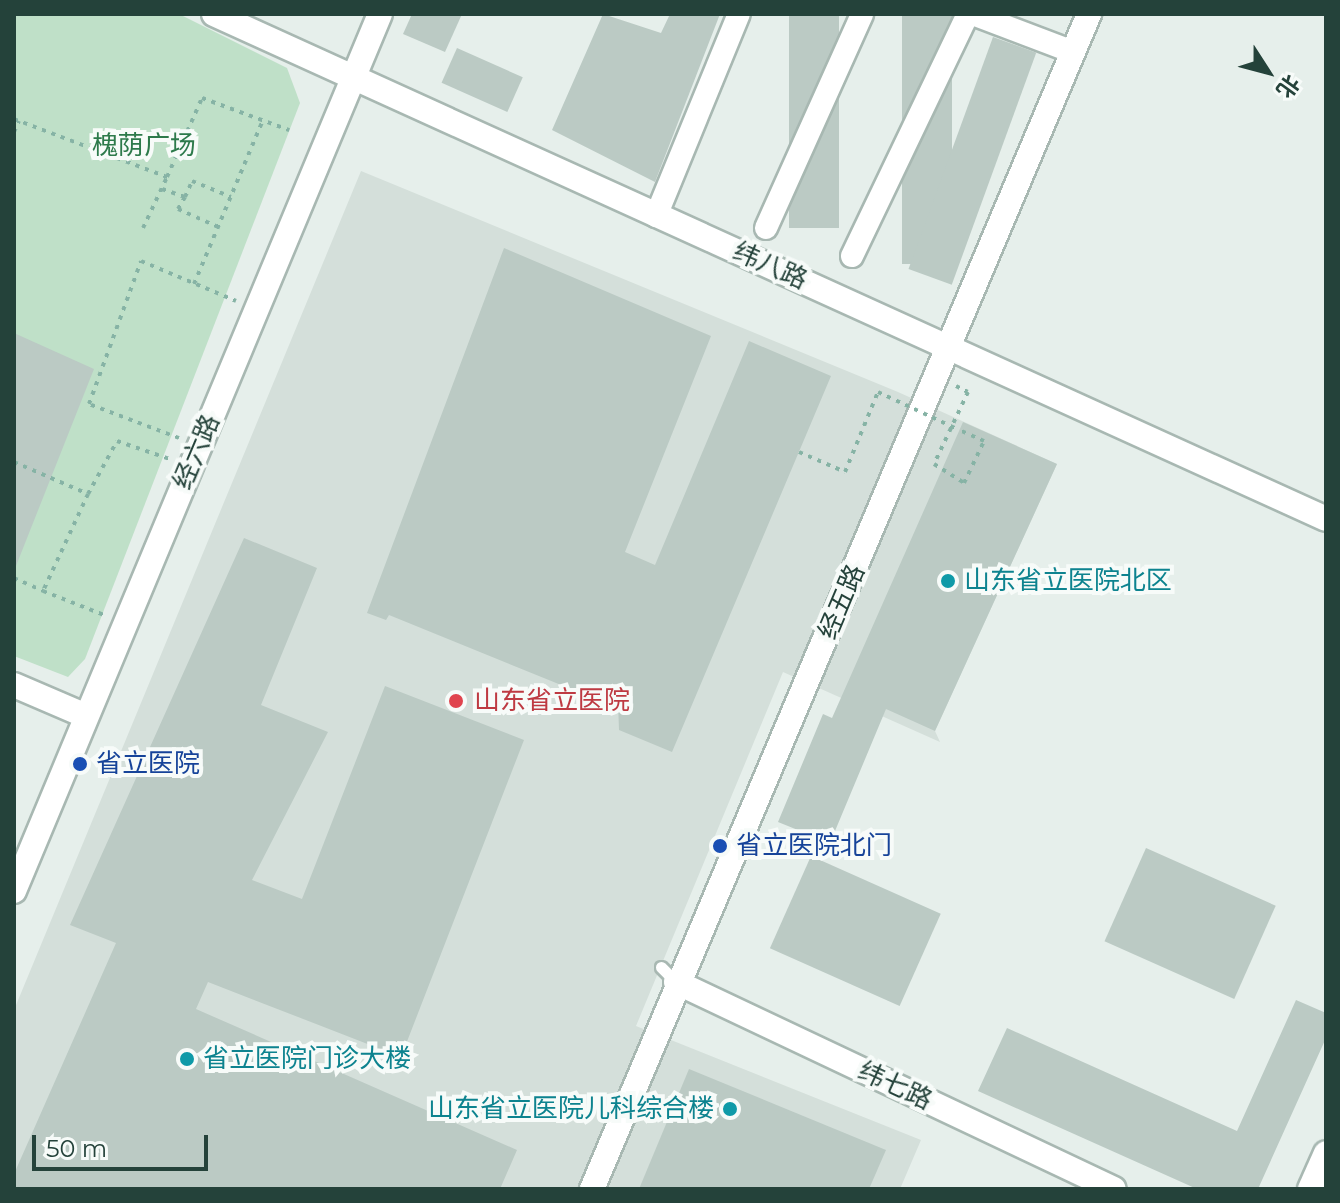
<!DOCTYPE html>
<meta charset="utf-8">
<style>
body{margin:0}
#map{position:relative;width:1340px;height:1203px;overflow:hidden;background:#e6efeb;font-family:Montserrat,"Noto Sans SC",sans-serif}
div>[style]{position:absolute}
.built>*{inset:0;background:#d4dfda}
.green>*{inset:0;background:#bfe0c8}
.building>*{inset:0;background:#bbcac4;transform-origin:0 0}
.path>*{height:4px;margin-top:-2px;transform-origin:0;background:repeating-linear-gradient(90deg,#86b3a5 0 4px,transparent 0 10px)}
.roads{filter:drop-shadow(2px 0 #a8b8b2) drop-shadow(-2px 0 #a8b8b2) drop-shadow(0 2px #a8b8b2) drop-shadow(0 -2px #a8b8b2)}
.lane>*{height:11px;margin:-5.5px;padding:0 5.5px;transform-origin:5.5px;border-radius:5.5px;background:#fff}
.street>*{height:22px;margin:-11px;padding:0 11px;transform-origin:11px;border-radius:11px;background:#fff}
.secondary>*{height:24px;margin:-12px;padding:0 12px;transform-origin:12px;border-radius:12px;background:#fff}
.path-bridge>*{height:4px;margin-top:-2px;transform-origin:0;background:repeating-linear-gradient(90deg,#86b3a5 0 4px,transparent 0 10px)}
.dots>*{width:22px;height:22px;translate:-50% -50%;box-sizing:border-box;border:4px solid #f7fbf9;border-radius:50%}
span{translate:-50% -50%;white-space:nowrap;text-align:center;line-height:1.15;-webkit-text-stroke:8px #f7fbf9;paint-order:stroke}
.park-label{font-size:26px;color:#2d7a4b}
.street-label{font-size:26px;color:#24423a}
.culture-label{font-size:26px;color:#0d838f}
.left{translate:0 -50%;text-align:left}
.right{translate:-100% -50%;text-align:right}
.health-label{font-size:26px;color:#be3a42}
.transit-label{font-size:26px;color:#164399}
.frame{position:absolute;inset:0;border:16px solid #24423a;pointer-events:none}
.north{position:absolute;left:1228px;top:32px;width:80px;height:80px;-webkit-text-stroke:6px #f7fbf9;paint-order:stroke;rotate:126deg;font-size:22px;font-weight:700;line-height:32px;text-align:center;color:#24423a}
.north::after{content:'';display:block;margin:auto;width:28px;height:36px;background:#24423a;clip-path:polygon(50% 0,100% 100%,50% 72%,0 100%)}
.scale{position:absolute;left:32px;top:1135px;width:176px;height:36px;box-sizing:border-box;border:4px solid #24423a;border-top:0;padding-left:10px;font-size:24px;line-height:28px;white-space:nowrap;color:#24423a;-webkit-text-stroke:6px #f7fbf9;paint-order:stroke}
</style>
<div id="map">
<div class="built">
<div style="clip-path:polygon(361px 171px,898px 392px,1057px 464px,935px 731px,940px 742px,783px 672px,636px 1026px,921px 1140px,900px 1189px,14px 1189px,14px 1010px)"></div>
</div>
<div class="green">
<div style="clip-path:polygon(14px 14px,179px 14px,287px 68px,300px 103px,85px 659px,68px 677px,14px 656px)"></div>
</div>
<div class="building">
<div style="clip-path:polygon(412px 14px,462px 14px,445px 52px,403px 34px)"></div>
<div style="clip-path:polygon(603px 14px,661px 33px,670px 14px,720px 14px,655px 182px,552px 130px)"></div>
<div style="left:789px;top:14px;width:50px;height:214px"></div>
<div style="left:902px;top:14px;width:50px;height:250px"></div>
<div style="left:993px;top:37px;width:46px;height:247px;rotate:20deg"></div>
<div style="left:457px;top:48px;width:72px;height:38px;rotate:24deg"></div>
<div style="clip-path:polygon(504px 248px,711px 336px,625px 552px,655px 565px,749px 341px,831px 376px,672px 752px,619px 730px,618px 702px,571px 689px,389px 615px,386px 620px,367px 613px)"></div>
<div style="clip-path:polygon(14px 333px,94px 369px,16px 566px,14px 566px)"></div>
<div style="clip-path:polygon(963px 422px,1057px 464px,935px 731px,886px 709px,830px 843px,778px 822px,823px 714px,832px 718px)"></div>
<div style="clip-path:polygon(244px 538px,317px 568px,261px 705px,328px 732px,252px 880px,302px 899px,385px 686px,524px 740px,401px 1057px,208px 982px,196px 1009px,517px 1150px,500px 1189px,14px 1189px,14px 1174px,116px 943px,70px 925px)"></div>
<div style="left:1146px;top:848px;width:142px;height:102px;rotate:24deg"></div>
<div style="left:811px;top:856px;width:142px;height:101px;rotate:24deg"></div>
<div style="clip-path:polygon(1296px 1000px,1326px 1013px,1326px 1038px,1258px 1189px,1197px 1189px,978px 1091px,1007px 1028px,1237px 1131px)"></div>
<div style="clip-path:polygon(689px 1069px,886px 1150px,869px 1189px,639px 1189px)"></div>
</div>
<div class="path">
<div style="left:14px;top:119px;width:164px;rotate:20.8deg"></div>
<div style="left:167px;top:177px;width:86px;rotate:-66.1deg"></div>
<div style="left:202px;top:98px;width:93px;rotate:20.2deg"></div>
<div style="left:14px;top:132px;width:12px;rotate:-66deg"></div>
<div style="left:162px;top:189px;width:24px;rotate:19deg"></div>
<div style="left:185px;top:197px;width:17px;rotate:-66deg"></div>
<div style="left:192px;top:181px;width:42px;rotate:22.3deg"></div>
<div style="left:185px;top:197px;width:14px;rotate:120deg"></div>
<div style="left:178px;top:209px;width:44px;rotate:24.2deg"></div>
<div style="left:143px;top:228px;width:56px;rotate:-64.8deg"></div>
<div style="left:194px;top:284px;width:178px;rotate:-67.2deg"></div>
<div style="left:956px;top:386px;width:13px;rotate:27deg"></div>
<div style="left:968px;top:392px;width:80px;rotate:115.3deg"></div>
<div style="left:934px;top:464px;width:36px;rotate:32deg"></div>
<div style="left:964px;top:483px;width:47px;rotate:-64.5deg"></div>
<div style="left:984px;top:441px;width:27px;rotate:-156deg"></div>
<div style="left:179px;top:438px;width:96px;rotate:-159.3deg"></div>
<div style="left:89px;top:404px;width:152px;rotate:-70deg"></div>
<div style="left:141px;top:261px;width:103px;rotate:22.8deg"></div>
<div style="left:14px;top:462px;width:81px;rotate:23.4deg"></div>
<div style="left:88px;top:494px;width:60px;rotate:-61.3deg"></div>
<div style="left:117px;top:441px;width:56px;rotate:18.8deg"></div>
<div style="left:88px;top:494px;width:107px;rotate:114.9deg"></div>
<div style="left:43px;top:591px;width:66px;rotate:21.5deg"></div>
<div style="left:14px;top:578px;width:32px;rotate:24deg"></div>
</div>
<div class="roads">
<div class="lane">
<div style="left:661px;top:967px;width:21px;rotate:45deg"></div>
</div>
<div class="street">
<div style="left:973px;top:14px;width:107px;rotate:20.8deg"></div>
<div style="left:656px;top:216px;width:218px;rotate:-67.7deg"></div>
<div style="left:766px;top:228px;width:235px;rotate:-65.8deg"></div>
<div style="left:852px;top:256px;width:268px;rotate:-64.4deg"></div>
</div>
<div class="secondary">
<div style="left:214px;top:14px;width:1221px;rotate:24.42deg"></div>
<div style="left:14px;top:685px;width:78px;rotate:23.3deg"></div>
<div style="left:14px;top:891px;width:950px;rotate:-67.35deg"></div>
<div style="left:676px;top:982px;width:484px;rotate:25.3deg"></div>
<div style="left:592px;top:1189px;width:1276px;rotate:-67.07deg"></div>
<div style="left:1310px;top:1189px;width:39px;rotate:-66deg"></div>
</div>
</div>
<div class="path-bridge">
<div style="left:799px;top:452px;width:50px;rotate:23.5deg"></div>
<div style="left:845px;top:472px;width:87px;rotate:-67.6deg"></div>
<div style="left:878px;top:392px;width:89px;rotate:25.1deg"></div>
</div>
<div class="dots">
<div style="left:948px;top:581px;background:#0f9aa8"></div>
<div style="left:456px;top:701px;background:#e0444e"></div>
<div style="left:80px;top:764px;background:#1a4fb4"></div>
<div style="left:720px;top:846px;background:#1a4fb4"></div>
<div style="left:187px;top:1059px;background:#0f9aa8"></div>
<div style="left:730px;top:1109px;background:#0f9aa8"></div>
</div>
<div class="park-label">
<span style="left:144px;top:146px">槐荫广场</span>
</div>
<div class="street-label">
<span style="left:770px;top:266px;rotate:24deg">纬八路</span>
<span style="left:197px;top:452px;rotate:-67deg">经六路</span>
<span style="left:842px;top:602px;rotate:-67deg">经五路</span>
<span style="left:895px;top:1086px;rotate:25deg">纬七路</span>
</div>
<div class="culture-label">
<span class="left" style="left:964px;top:581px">山东省立医院北区</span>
<span class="left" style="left:203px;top:1059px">省立医院门诊大楼</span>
<span class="right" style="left:714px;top:1109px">山东省立医院儿科综合楼</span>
</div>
<div class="health-label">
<span class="left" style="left:474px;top:701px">山东省立医院</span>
</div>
<div class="transit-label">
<span class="left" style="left:96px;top:764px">省立医院</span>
<span class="left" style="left:736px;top:846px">省立医院北门</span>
</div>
<div class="frame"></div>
<div class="north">北</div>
<div class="scale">50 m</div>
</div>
